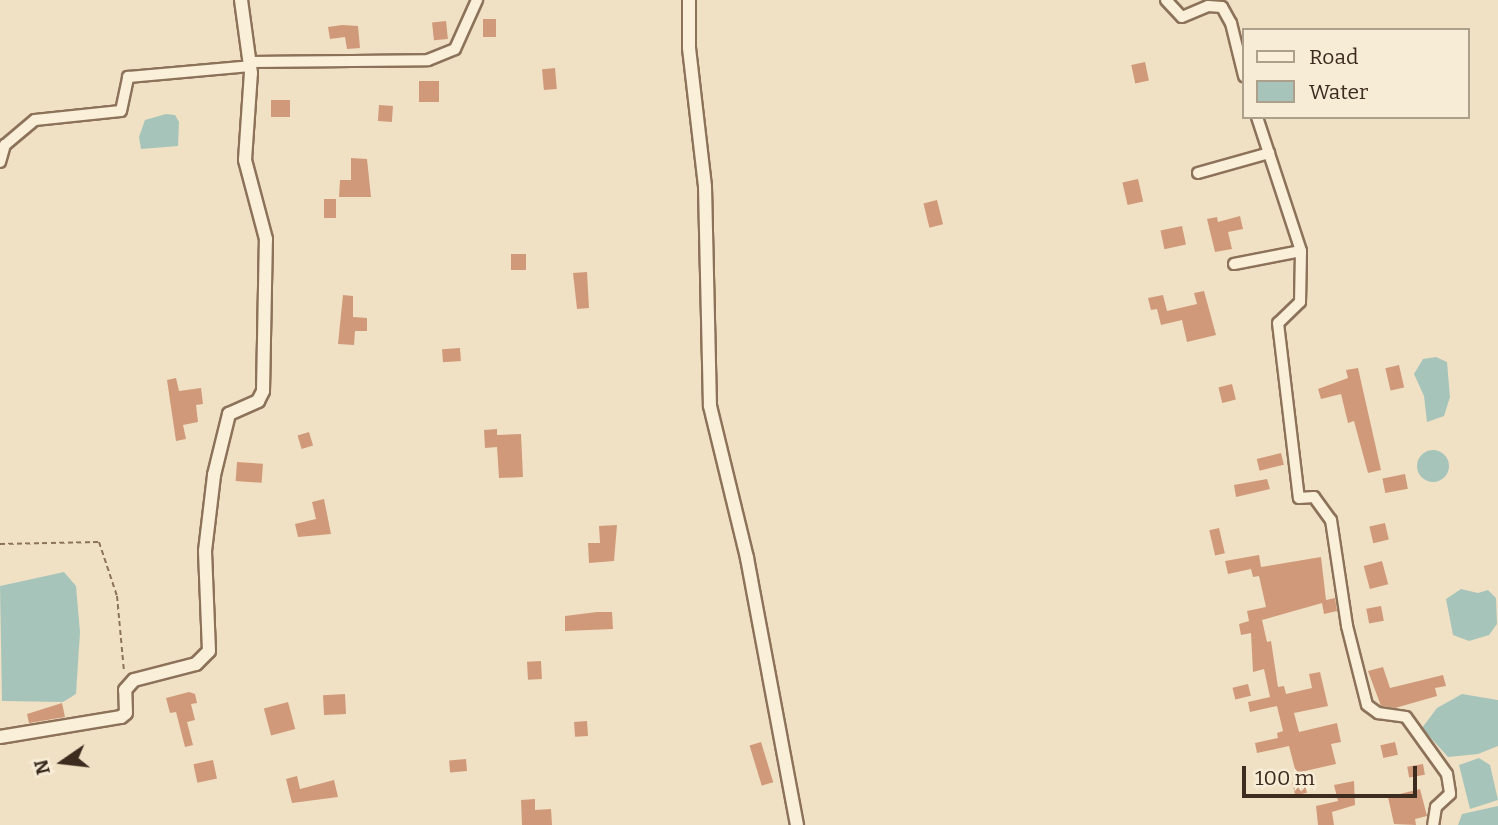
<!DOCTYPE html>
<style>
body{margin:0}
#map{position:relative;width:1498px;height:825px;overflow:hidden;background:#f0e1c5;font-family:Bitter,serif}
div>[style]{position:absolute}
.water>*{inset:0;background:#a7c4ba}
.round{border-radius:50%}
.building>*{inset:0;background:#d09979;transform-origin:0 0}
.path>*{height:2px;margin-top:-1px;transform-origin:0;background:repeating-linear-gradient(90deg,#8d725a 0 5px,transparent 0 8.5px)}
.roads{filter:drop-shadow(2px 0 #8d725a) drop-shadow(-2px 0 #8d725a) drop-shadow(0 2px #8d725a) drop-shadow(0 -2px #8d725a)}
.street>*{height:10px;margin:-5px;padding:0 5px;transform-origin:5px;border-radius:5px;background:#faefd9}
.secondary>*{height:12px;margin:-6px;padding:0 6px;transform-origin:6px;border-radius:6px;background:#faefd9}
span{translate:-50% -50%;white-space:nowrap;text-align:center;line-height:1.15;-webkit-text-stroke:7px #f7ecd5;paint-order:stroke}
.legend{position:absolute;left:1242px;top:28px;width:228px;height:91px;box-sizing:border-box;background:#f7ecd5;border:2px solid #ac9f8c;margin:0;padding:9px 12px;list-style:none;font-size:21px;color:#3c2b1f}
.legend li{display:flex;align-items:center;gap:14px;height:35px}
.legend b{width:35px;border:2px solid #ac9f8c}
.north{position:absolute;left:28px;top:727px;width:70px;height:70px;-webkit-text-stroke:5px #f7ecd5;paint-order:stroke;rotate:256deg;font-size:19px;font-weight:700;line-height:28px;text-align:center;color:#3c2b1f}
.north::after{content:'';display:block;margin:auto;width:24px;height:32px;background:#3c2b1f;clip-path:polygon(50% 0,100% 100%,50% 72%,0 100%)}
.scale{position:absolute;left:1242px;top:766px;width:175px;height:32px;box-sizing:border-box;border:4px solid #3c2b1f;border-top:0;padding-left:9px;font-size:21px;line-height:24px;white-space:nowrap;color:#3c2b1f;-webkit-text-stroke:5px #f7ecd5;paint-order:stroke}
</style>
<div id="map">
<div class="water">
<div style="clip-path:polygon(166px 114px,175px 115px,179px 122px,178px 146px,141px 149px,139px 137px,145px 120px)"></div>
<div style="clip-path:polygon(1436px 357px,1447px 362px,1450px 397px,1444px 416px,1427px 422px,1424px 396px,1414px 374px,1423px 359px)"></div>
<div class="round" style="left:1417px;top:450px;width:32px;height:32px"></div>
<div style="clip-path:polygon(64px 572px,76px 586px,80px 632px,76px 694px,63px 702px,2px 701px,0 586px)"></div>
<div style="clip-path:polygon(1461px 589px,1478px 593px,1488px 590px,1496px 598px,1497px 624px,1489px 635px,1469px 641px,1453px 635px,1446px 599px)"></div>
<div style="clip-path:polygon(1462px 694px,1498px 700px,1498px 746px,1478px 754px,1448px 757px,1422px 728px,1437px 708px)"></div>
<div style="clip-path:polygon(1479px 758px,1490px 765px,1498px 800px,1470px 809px,1459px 765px)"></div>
<div style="clip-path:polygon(1498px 806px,1498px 825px,1458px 825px,1462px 814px)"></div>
</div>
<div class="building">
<div style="left:483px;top:19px;width:13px;height:18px"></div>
<div style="left:446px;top:21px;width:18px;height:14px;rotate:84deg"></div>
<div style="clip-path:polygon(342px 25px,358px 26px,360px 48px,347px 49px,345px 37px,330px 39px,328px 27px)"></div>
<div style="left:1145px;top:62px;width:19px;height:14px;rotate:78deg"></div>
<div style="left:555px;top:68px;width:21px;height:13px;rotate:85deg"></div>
<div style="left:419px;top:81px;width:20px;height:21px"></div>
<div style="left:271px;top:100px;width:19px;height:17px"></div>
<div style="left:379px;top:105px;width:14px;height:16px;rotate:4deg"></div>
<div style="clip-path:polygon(351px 158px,367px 159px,371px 197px,339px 197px,340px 180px,351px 180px)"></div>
<div style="left:1138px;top:179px;width:23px;height:16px;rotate:77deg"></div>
<div style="left:324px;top:199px;width:12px;height:19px"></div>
<div style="left:937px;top:200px;width:25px;height:14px;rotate:76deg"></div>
<div style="clip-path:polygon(1240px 216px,1243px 229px,1228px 232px,1232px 249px,1215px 252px,1207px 219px,1217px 217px,1218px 222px)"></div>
<div style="left:1182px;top:226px;width:19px;height:22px;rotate:78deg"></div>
<div style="left:511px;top:254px;width:15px;height:16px"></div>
<div style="clip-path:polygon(587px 272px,589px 308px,577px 309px,573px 273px)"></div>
<div style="clip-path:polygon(1204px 291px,1216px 335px,1187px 342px,1182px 320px,1161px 325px,1157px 309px,1151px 310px,1148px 298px,1163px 295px,1167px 311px,1197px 304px,1194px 293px)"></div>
<div style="clip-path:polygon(343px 295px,353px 296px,353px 317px,367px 318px,367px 331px,355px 331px,354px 345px,338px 344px)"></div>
<div style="left:460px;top:348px;width:13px;height:18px;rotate:86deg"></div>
<div style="left:1399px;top:365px;width:23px;height:14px;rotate:77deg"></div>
<div style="clip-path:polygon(1358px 368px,1381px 470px,1368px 473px,1354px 421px,1348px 423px,1341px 394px,1321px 399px,1318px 389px,1348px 378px,1346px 370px)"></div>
<div style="clip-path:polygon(176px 378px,179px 391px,201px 388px,203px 404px,196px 405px,198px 422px,183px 425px,186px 439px,176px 441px,167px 380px)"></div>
<div style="left:1232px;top:384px;width:16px;height:14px;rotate:76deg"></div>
<div style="clip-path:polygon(497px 429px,497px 435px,521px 434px,523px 477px,499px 478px,497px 447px,485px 448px,484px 430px)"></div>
<div style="left:309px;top:432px;width:14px;height:12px;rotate:73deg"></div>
<div style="left:1281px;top:453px;width:12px;height:25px;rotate:76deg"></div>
<div style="left:237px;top:462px;width:26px;height:19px;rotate:4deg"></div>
<div style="left:1405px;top:474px;width:15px;height:23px;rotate:79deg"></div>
<div style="clip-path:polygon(1267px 479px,1270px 489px,1236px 497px,1234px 485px)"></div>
<div style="clip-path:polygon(324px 499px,331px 534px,298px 537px,295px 524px,316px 519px,312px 502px)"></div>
<div style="left:1385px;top:523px;width:17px;height:16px;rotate:77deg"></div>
<div style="clip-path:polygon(617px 525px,614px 561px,589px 563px,588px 543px,600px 543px,599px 526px)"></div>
<div style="left:1219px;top:528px;width:26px;height:10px;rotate:77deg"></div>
<div style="clip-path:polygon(1259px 555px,1261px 567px,1321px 557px,1326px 600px,1335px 598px,1337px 611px,1324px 614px,1322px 603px,1262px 620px,1267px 642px,1271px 641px,1278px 687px,1284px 686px,1286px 694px,1312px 688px,1309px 674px,1320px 672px,1328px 706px,1294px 713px,1299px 732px,1337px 723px,1341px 742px,1331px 744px,1336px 764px,1296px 773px,1289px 746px,1257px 753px,1255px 743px,1278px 738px,1277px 733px,1283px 731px,1277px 706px,1250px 712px,1248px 702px,1270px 697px,1264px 669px,1253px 672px,1251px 633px,1241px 635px,1239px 624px,1249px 621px,1247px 611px,1266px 607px,1259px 576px,1253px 577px,1251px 569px,1228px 574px,1225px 561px)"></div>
<div style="left:1382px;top:561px;width:24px;height:19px;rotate:75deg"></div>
<div style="left:1381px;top:606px;width:15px;height:15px;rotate:79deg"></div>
<div style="clip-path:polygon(597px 612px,612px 612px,613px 629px,565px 631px,565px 616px)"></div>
<div style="left:541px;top:661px;width:18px;height:14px;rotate:87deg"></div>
<div style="clip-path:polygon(1383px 667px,1390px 688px,1443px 675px,1446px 686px,1435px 688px,1437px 696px,1395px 708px,1381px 706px,1368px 671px)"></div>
<div style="left:1248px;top:684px;width:12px;height:16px;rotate:76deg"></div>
<div style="clip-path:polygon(189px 692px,195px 694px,197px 703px,191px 704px,195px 720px,187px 722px,193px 745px,185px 747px,176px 712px,170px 713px,166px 698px)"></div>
<div style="left:345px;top:694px;width:20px;height:22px;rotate:87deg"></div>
<div style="left:288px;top:702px;width:28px;height:25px;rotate:75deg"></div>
<div style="clip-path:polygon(62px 703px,65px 717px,29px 723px,27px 714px)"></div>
<div style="left:587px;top:721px;width:15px;height:13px;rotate:86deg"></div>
<div style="left:761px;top:742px;width:42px;height:12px;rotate:73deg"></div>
<div style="left:1395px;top:742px;width:13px;height:15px;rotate:77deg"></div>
<div style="left:466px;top:759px;width:12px;height:17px;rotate:85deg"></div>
<div style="left:213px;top:760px;width:19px;height:20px;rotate:78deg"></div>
<div style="left:1423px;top:764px;width:11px;height:16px;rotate:80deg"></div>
<div style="clip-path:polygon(297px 776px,300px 789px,334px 780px,338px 797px,292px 803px,286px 779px)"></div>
<div style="left:1304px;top:780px;width:13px;height:12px;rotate:77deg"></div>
<div style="clip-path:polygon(1354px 781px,1355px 805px,1332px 812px,1334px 825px,1318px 825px,1316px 806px,1338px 801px,1334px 785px)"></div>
<div style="clip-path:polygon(1420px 789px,1427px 816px,1415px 819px,1416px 825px,1394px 824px,1388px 797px)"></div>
<div style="clip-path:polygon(535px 799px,535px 810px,551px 809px,552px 825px,522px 825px,521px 800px)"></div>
</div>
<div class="path">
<div style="left:0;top:544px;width:99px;rotate:-1.2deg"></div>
<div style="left:99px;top:542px;width:57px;rotate:71.6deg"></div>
<div style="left:117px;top:596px;width:75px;rotate:84.7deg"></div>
</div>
<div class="roads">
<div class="street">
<div style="left:1166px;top:0;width:23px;rotate:47deg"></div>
<div style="left:1182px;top:17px;width:28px;rotate:-23deg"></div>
<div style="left:1208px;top:6px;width:14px;rotate:4deg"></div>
<div style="left:1222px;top:7px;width:18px;rotate:61deg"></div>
<div style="left:1231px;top:23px;width:55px;rotate:76.2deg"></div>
<div style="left:251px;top:62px;width:177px;rotate:-0.6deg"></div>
<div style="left:428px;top:60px;width:29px;rotate:-22deg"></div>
<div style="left:455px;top:49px;width:54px;rotate:-65.8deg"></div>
<div style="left:1257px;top:117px;width:141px;rotate:71.8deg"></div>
<div style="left:1301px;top:251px;width:51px;rotate:91.1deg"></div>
<div style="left:1300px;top:302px;width:30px;rotate:136deg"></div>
<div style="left:1278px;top:323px;width:176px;rotate:83.2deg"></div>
<div style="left:1299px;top:498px;width:15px;rotate:-4deg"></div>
<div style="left:1314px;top:497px;width:29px;rotate:54deg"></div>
<div style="left:1331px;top:520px;width:107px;rotate:81.4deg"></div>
<div style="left:1347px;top:626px;width:81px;rotate:75.8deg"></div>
<div style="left:1367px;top:705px;width:14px;rotate:36deg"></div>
<div style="left:1378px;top:713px;width:28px;rotate:8deg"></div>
<div style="left:1406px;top:717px;width:70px;rotate:54.3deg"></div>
<div style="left:1447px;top:774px;width:20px;rotate:81deg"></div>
<div style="left:1450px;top:794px;width:19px;rotate:137deg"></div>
<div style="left:1436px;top:807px;width:18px;rotate:99deg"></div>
<div style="left:0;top:162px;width:18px;rotate:-74deg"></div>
<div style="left:5px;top:145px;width:39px;rotate:-40deg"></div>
<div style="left:35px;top:120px;width:86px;rotate:-6deg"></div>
<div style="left:121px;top:111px;width:35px;rotate:-78deg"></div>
<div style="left:128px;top:77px;width:123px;rotate:-5.1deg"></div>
<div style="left:1198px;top:173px;width:74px;rotate:-15.7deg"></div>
<div style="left:1234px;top:264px;width:68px;rotate:-11deg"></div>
</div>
<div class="secondary">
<div style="left:689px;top:0;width:48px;rotate:90deg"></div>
<div style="left:689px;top:48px;width:140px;rotate:83.4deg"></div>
<div style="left:705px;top:187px;width:219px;rotate:88.7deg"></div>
<div style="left:710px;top:406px;width:156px;rotate:76.3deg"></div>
<div style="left:747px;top:558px;width:272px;rotate:79.4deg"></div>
<div style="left:0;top:737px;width:123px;rotate:-9.4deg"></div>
<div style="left:121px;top:717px;width:6px;rotate:-39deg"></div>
<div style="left:126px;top:713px;width:23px;rotate:-92deg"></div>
<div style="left:125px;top:690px;width:13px;rotate:-48deg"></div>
<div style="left:134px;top:680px;width:64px;rotate:-14.5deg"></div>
<div style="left:196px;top:664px;width:18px;rotate:-45deg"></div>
<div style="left:209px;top:651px;width:100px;rotate:-92.3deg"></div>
<div style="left:205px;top:551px;width:77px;rotate:-83.2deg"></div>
<div style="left:214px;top:475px;width:63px;rotate:-76.2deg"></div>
<div style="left:229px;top:414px;width:32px;rotate:-24deg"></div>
<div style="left:258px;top:401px;width:11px;rotate:-63deg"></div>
<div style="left:263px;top:391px;width:152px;rotate:-88.9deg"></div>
<div style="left:266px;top:239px;width:82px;rotate:-104.9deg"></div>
<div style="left:245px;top:160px;width:87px;rotate:-86.1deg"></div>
<div style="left:251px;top:73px;width:74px;rotate:-97.8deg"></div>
</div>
</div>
<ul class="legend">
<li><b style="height:9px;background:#faefd9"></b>Road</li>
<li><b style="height:19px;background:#a7c4ba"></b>Water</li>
</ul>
<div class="north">N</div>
<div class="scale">100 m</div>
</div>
